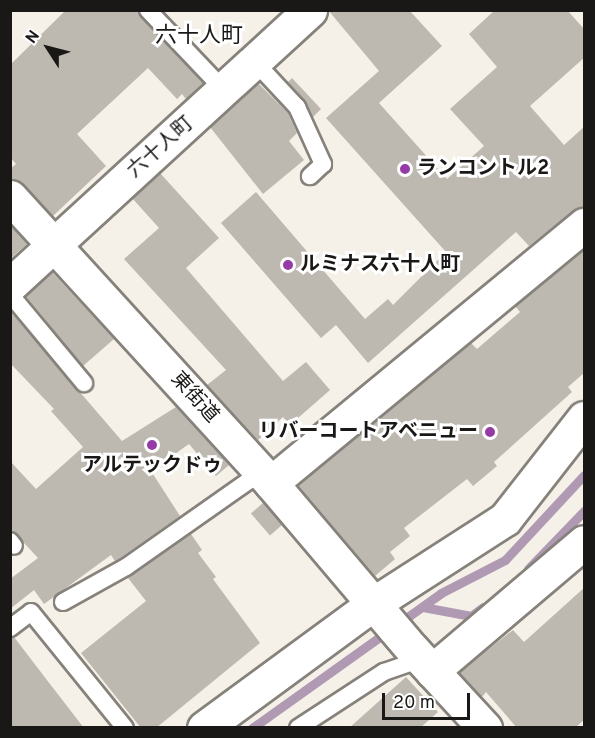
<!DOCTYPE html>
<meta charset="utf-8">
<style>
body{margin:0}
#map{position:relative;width:595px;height:738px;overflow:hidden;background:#f5f0e8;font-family:Overpass,"Noto Sans JP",sans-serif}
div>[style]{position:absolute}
.stream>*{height:9px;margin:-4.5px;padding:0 4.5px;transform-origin:4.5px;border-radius:4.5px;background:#af99b3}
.building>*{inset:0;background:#bdb9b1;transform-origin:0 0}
.roads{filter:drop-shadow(2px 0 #86827b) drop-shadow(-2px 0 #86827b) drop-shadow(0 2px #86827b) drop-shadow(0 -2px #86827b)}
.lane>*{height:16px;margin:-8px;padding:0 8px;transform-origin:8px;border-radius:8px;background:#fff}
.street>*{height:33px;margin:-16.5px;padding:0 16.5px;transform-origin:16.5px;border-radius:16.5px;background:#fff}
.dots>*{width:16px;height:16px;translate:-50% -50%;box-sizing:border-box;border:3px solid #fff;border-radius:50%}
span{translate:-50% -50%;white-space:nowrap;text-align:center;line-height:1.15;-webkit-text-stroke:6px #fff;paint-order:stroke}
.street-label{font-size:20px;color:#1a1816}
.poi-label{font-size:20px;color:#1a1816;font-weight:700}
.left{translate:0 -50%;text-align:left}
.right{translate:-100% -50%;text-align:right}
.quarter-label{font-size:22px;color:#1a1816}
.frame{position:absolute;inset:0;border:12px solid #1a1816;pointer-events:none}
.north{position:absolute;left:18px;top:18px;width:60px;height:60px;-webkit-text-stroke:4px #fff;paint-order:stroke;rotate:306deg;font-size:16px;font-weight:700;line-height:24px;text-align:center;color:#1a1816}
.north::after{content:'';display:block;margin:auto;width:21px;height:27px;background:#1a1816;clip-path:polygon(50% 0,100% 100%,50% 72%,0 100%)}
.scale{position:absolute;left:382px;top:693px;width:88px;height:27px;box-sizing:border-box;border:3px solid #1a1816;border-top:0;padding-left:8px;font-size:18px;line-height:21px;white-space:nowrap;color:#1a1816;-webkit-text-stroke:4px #fff;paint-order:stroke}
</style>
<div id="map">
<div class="stream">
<div style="left:528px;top:569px;width:81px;rotate:-46deg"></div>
<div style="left:423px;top:607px;width:49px;rotate:10.6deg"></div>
<div style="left:471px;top:616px;width:15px;rotate:-37deg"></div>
<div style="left:252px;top:728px;width:232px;rotate:-35.5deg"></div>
<div style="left:441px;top:593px;width:72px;rotate:-27.3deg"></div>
<div style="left:505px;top:560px;width:116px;rotate:-47.1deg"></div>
</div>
<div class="building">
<div style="clip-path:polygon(66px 10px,138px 10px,203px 83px,186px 99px,182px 94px,177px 99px,148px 68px,77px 134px,106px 166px,53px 216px,24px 184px,10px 179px,10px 169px,16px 164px,10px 157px,10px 65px)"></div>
<div style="clip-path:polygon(328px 10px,409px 10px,442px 46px,379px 103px,447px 179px,484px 146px,450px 109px,497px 67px,469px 34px,495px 10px,567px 10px,585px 30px,585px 57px,530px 106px,564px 145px,585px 126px,585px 207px,572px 211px,529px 246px,516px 232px,368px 363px,336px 325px,321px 338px,221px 223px,256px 192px,365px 319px,388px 299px,393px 305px,446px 252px,326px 118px,379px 71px)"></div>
<div style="clip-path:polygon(292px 78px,321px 109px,313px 117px,305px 100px,288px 82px)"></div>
<div style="clip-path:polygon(258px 83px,288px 113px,297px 133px,289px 141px,304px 160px,263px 194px,210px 127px)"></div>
<div style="clip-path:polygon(160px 173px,219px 238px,186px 268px,283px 381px,306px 362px,330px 390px,290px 425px,283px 417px,258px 440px,207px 385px,226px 370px,124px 259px,159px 228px,132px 198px)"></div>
<div style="clip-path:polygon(10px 225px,27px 244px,10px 259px)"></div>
<div style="clip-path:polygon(585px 249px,585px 372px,568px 387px,572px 392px,494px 462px,497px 466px,473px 486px,467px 479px,404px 528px,410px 536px,390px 552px,395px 559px,375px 576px,298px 485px,471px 343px,477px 349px,520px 312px,515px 306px)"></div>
<div style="clip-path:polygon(52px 272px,114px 339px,83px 366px,26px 296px)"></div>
<div style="clip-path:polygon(10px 311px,122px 441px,176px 407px,229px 465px,216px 476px,189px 444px,151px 471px,180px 516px,120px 558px,115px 561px,111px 555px,44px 604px,34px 590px,10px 609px,10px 579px,38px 558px,10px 528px,10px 461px,36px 489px,83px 447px,51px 411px,54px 409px,10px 363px)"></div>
<div style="left:263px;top:503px;width:29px;height:16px;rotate:49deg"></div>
<div style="clip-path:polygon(191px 534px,202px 550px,198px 553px,216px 577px,213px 579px,260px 643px,156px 728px,141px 728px,81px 653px,146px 601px,128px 578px)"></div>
<div style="clip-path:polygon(585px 587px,585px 719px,575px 728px,517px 728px,486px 692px,482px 697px,459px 672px,513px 630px,524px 642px)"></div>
<div style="clip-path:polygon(14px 637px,50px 684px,84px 728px,10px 728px,10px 638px)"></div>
<div style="clip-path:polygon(406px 677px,438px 712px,420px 728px,349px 728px)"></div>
</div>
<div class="roads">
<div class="lane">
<div style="left:148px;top:10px;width:110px;rotate:46.5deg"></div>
<div style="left:255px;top:62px;width:62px;rotate:47deg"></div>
<div style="left:297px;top:107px;width:63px;rotate:65.5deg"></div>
<div style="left:323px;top:164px;width:18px;rotate:137deg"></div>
<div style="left:10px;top:294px;width:116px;rotate:50.3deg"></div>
<div style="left:10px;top:541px;width:6px;rotate:51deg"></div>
<div style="left:63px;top:602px;width:72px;rotate:-29.1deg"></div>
<div style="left:126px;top:567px;width:165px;rotate:-35.1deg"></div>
<div style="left:10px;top:628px;width:26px;rotate:-37deg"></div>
<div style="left:31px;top:612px;width:149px;rotate:51deg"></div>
<div style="left:298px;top:728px;width:103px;rotate:-33.1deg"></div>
<div style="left:384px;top:672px;width:39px;rotate:-19deg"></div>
</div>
<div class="street">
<div style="left:10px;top:197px;width:387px;rotate:47.6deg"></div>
<div style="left:271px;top:483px;width:218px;rotate:49.7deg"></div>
<div style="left:412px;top:649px;width:108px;rotate:47.3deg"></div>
<div style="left:10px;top:285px;width:407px;rotate:-42.5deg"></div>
<div style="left:271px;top:483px;width:406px;rotate:-39.5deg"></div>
<div style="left:432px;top:671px;width:199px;rotate:-40.3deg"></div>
<div style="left:204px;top:728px;width:210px;rotate:-36.3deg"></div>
<div style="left:373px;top:604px;width:157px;rotate:-32.8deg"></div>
<div style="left:505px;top:519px;width:128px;rotate:-52deg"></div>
</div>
</div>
<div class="dots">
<div style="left:405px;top:169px;background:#963ba6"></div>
<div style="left:288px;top:265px;background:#963ba6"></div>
<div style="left:490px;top:432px;background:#963ba6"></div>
<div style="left:152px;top:445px;background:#963ba6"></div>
</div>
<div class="street-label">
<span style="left:161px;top:148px;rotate:-42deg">六十人町</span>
<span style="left:194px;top:398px;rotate:48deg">東街道</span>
</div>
<div class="poi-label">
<span class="left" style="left:417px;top:169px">ランコントル2</span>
<span class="left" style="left:300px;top:265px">ルミナス六十人町</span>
<span class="right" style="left:478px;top:432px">リバーコートアベニュー</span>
<span style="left:152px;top:466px">アルテックドゥ</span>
</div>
<div class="quarter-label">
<span style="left:199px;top:37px">六十人町</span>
</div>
<div class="frame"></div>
<div class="north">N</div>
<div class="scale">20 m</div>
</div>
